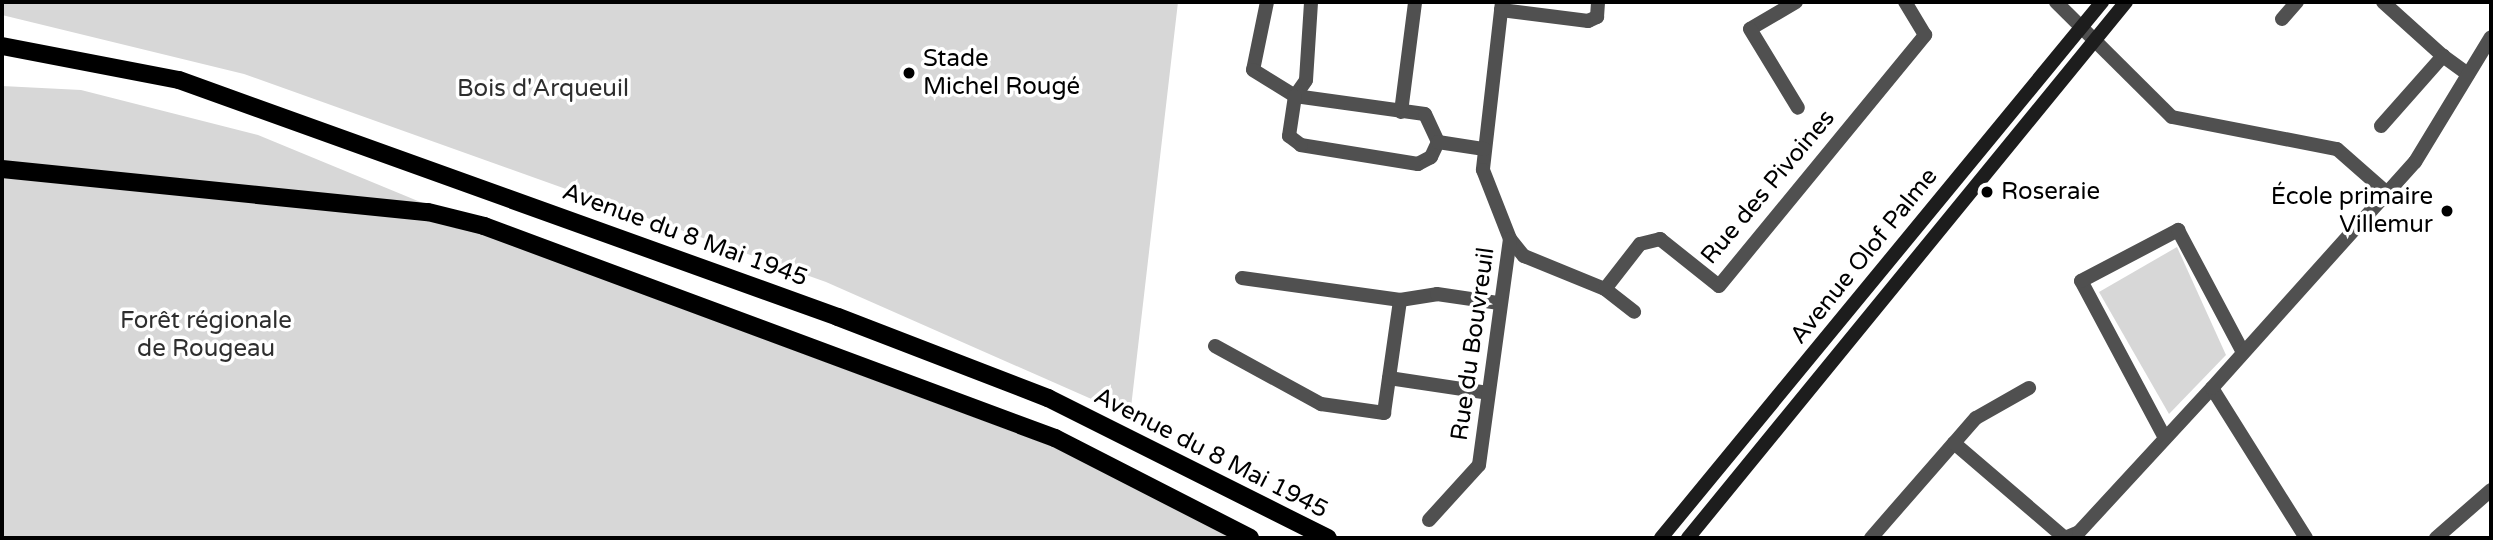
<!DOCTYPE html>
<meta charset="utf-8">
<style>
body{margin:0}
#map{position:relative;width:2493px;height:540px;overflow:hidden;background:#fff;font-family:"Varela Round",sans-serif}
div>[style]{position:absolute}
.green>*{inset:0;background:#d7d7d7}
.street>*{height:14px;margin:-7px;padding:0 7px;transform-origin:7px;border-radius:7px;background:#505050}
.secondary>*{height:14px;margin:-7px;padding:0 7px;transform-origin:7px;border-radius:7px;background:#1d1d1d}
.primary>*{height:18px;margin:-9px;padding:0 9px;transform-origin:9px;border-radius:9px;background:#000}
.dots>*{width:19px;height:19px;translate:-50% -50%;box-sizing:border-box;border:4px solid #fff;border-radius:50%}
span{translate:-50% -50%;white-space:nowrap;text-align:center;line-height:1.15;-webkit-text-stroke:7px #fff;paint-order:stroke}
.poi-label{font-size:24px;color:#000}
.left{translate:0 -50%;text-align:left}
.right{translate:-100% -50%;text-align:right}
.park-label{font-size:24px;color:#2e2e2e}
.street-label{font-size:24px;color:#000}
.frame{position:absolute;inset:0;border:4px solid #000;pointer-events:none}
</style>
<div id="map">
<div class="green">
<div style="clip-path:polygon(2px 2px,1178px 2px,1130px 416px,826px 282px,244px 74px,2px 15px)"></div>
<div style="clip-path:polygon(2px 86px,81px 90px,258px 135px,643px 294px,1054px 447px,1237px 538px,2px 538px)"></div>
<div style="clip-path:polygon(2177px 247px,2226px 355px,2169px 414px,2099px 292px)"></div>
</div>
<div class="street">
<div style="left:1267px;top:2px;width:69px;rotate:101.6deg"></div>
<div style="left:1253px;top:70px;width:49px;rotate:31.8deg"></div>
<div style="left:1295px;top:96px;width:19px;rotate:-55deg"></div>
<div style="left:1306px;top:80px;width:78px;rotate:-86.3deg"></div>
<div style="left:1502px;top:2px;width:169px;rotate:96.5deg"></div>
<div style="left:1483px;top:170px;width:74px;rotate:68.6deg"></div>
<div style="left:1510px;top:239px;width:22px;rotate:51deg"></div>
<div style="left:1524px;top:256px;width:87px;rotate:22.2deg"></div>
<div style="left:1605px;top:289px;width:37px;rotate:38deg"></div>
<div style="left:1796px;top:2px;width:53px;rotate:149.6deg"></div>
<div style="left:1750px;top:29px;width:92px;rotate:58.7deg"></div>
<div style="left:2056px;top:2px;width:163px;rotate:44.8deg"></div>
<div style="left:2172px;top:117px;width:168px;rotate:11deg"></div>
<div style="left:2337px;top:149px;width:67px;rotate:41.3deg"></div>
<div style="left:2383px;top:2px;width:81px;rotate:42deg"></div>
<div style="left:1501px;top:10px;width:88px;rotate:7.2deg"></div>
<div style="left:1588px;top:21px;width:10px;rotate:-24deg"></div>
<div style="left:1597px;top:17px;width:15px;rotate:-86deg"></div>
<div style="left:2282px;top:19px;width:23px;rotate:-49deg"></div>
<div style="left:1295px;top:96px;width:131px;rotate:7.9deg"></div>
<div style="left:1425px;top:114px;width:31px;rotate:65deg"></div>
<div style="left:1438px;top:142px;width:17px;rotate:115deg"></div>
<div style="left:1431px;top:157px;width:15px;rotate:152deg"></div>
<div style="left:1418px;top:164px;width:119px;rotate:-170.8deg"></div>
<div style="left:1301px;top:145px;width:15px;rotate:-143deg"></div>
<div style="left:1289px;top:136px;width:40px;rotate:-81.5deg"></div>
<div style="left:1401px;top:112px;width:111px;rotate:-82.7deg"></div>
<div style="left:2381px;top:126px;width:94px;rotate:-48.5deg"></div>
<div style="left:2443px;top:56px;width:31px;rotate:36deg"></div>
<div style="left:1438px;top:142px;width:47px;rotate:8.7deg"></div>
<div style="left:1242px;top:278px;width:160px;rotate:7.9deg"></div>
<div style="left:1605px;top:289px;width:57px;rotate:-52.1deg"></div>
<div style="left:1640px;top:244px;width:21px;rotate:-14deg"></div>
<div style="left:1660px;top:239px;width:75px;rotate:38.5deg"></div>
<div style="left:1719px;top:286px;width:325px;rotate:-50.6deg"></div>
<div style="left:1925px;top:35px;width:39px;rotate:-121deg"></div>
<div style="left:1215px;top:346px;width:121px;rotate:28.7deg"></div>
<div style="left:1321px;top:404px;width:64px;rotate:8.1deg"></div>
<div style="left:1384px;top:413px;width:114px;rotate:-81.9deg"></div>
<div style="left:1400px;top:300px;width:37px;rotate:-9deg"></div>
<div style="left:1437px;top:294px;width:63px;rotate:8.3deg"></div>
<div style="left:1389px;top:378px;width:100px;rotate:8.6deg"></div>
<div style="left:2165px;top:438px;width:178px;rotate:-118.1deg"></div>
<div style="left:2081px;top:281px;width:110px;rotate:-27.7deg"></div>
<div style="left:2178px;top:230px;width:138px;rotate:62deg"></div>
<div style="left:1954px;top:443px;width:33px;rotate:-49deg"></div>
<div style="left:1976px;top:418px;width:61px;rotate:-29.5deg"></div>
<div style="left:1429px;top:520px;width:74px;rotate:-47.7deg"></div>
<div style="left:1479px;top:465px;width:228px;rotate:-82.2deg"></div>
<div style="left:1871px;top:538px;width:126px;rotate:-48.9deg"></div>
<div style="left:1954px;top:443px;width:146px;rotate:40.6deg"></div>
<div style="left:2065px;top:538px;width:15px;rotate:-23deg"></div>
<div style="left:2079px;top:532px;width:196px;rotate:-47.3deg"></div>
<div style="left:2306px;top:538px;width:177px;rotate:-122.1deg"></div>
<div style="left:2212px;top:388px;width:304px;rotate:-48.1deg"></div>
<div style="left:2415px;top:162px;width:146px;rotate:-58.7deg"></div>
<div style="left:2436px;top:538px;width:73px;rotate:-41.1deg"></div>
</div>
<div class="secondary">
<div style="left:1661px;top:538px;width:694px;rotate:-50.55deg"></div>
<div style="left:1688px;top:538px;width:692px;rotate:-50.75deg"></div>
</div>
<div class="primary">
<div style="left:2px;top:46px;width:180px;rotate:10.9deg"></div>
<div style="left:179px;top:80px;width:700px;rotate:19.78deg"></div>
<div style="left:838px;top:317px;width:225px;rotate:21.1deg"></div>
<div style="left:1048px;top:398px;width:313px;rotate:26.6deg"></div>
<div style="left:2px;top:169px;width:428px;rotate:5.8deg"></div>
<div style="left:428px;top:212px;width:58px;rotate:14deg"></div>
<div style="left:484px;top:226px;width:609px;rotate:20.37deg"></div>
<div style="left:1055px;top:438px;width:219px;rotate:27.1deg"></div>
</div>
<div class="dots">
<div style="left:909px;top:73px;background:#000"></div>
<div style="left:1987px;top:192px;background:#000"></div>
<div style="left:2447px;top:211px;background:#000"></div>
</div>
<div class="poi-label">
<span class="left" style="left:923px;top:73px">Stade<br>Michel Rougé</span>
<span class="left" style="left:2001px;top:192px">Roseraie</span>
<span class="right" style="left:2433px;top:211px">École primaire<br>Villemur</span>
</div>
<div class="park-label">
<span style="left:543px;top:89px">Bois d'Arqueuil</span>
<span style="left:206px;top:335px">Forêt régionale<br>de Rougeau</span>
</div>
<div class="street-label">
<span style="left:1768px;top:187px;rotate:-50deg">Rue des Pivoines</span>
<span style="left:685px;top:235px;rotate:20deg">Avenue du 8 Mai 1945</span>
<span style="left:1864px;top:256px;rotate:-51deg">Avenue Olof Palme</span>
<span style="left:1473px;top:344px;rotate:-82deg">Rue du Bouvreuil</span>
<span style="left:1211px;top:453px;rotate:27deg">Avenue du 8 Mai 1945</span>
</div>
<div class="frame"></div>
</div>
